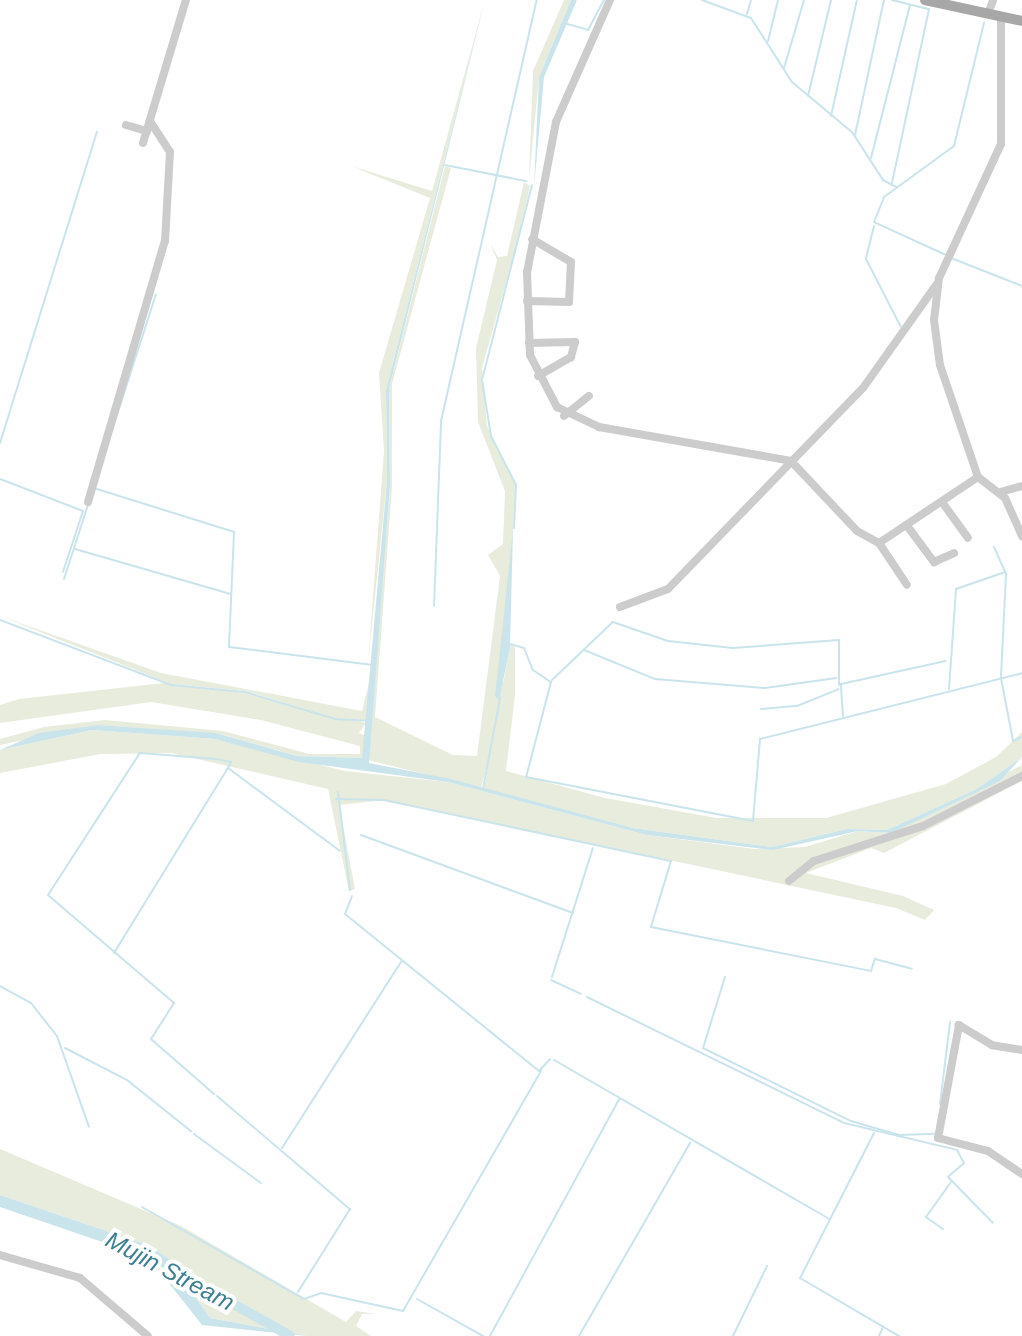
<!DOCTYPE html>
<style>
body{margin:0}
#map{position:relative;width:1022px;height:1336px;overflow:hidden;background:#fff;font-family:Helvetica,sans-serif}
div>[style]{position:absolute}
.green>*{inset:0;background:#e8ecdd}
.water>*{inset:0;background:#cae4ec}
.stream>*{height:2px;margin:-1px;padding:0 1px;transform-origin:1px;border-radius:1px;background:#cae4ec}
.river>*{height:10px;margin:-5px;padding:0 5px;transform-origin:5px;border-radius:5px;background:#cae4ec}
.minor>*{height:8px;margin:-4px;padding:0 4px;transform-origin:4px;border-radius:4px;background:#ccc}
.major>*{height:10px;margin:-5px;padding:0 5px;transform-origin:5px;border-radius:5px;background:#a7a7a7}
span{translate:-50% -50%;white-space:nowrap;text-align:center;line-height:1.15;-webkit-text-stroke:8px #fff;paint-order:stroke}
.water-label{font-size:24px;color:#3d7f92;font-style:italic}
</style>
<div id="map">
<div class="green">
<div style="clip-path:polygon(485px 0,386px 390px,387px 481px,368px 663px,384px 451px,379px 373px,430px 198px,351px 166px,432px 191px)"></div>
<div style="clip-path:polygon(564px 0,571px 0,539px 77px,529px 180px,533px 71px)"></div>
<div style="clip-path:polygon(445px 166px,451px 168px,392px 384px,392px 487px,375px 717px,453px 755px,477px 756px,500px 576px,488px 555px,503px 544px,505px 491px,478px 422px,476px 348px,497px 260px,490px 243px,498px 257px,507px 256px,524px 182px,530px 186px,520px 233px,482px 368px,487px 426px,516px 485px,501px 714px,481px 788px,368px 760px,390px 485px,389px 389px)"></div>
<div style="clip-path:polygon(0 616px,161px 673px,362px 711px,373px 667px,368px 720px,335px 718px,246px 691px,171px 684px)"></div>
<div style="clip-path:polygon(510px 645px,515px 647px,515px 695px,506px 771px,605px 798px,717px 818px,826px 818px,946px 784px,996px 757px,1022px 732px,1022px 757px,977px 789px,887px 830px,847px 829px,772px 847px,633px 828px,484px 789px)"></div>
<div style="clip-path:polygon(164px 683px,245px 693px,366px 723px,359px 733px,366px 736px,362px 758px,297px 756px,221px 734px,98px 725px,0 745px,0 739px,44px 727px,105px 720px,223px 731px,310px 754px,360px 754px,360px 746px,261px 720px,151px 702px,0 723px,0 705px,19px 699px)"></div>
<div style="clip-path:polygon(92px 730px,215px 739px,345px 771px,448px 782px,647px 835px,755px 849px,805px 847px,858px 831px,891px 833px,1022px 765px,1022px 781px,884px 853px,871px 848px,806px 873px,903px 896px,934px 910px,925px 920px,896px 908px,385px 800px,339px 805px,355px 889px,349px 891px,328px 789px,171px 753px,101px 754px,0 773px,0 750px)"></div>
<div style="clip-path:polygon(0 1149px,181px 1226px,346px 1322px,356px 1311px,376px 1314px,362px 1314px,356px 1326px,371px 1336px,307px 1336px,210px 1318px,168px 1258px,148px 1245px,0 1195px)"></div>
</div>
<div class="water">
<div style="clip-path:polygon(485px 0,389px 389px,390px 485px,369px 763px,451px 779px,633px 828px,772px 847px,847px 829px,887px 830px,977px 789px,1022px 757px,1000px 781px,891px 833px,858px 831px,773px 850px,647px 835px,448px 782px,299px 762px,215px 739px,92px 730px,0 750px,39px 733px,98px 725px,216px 733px,297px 756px,362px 758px,387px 481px,386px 390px)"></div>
<div style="clip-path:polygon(571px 0,577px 0,544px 77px,534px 187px,539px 77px)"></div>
<div style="clip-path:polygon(513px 529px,510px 647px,499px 700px,495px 696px)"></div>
<div style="clip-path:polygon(0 1195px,148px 1245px,168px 1258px,210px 1318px,307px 1336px,202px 1325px,149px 1258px,0 1207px)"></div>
</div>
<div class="stream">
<div style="left:702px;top:0;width:52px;rotate:20.2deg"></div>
<div style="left:751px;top:18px;width:76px;rotate:57.4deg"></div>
<div style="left:792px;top:82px;width:78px;rotate:39.8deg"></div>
<div style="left:852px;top:132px;width:57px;rotate:57.1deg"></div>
<div style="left:883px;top:180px;width:15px;rotate:28deg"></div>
<div style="left:892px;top:0;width:38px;rotate:14deg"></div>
<div style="left:929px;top:9px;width:178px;rotate:102deg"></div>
<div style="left:747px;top:14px;width:15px;rotate:-74deg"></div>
<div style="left:564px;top:23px;width:25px;rotate:16deg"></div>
<div style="left:588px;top:30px;width:34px;rotate:-62deg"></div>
<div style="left:768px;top:41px;width:42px;rotate:-76.3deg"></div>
<div style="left:784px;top:68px;width:71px;rotate:-73.6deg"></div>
<div style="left:808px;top:96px;width:99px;rotate:-76.5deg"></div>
<div style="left:831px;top:116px;width:119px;rotate:-77.4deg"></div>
<div style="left:855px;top:135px;width:138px;rotate:-77.9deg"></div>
<div style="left:871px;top:158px;width:158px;rotate:-75.7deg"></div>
<div style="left:445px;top:165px;width:83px;rotate:11.2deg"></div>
<div style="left:874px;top:226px;width:34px;rotate:104deg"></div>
<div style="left:866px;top:259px;width:76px;rotate:62.8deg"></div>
<div style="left:946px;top:255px;width:79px;rotate:-155.4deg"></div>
<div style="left:874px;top:222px;width:27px;rotate:-68deg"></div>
<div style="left:884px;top:197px;width:87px;rotate:-36.1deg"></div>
<div style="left:954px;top:146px;width:127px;rotate:-76.3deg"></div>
<div style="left:951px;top:258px;width:76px;rotate:21.5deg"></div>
<div style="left:0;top:443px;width:326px;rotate:-72.7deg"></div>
<div style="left:0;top:479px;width:89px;rotate:21.1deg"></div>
<div style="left:83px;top:511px;width:64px;rotate:108.2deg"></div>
<div style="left:97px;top:489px;width:144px;rotate:17.4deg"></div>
<div style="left:234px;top:532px;width:115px;rotate:92.5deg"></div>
<div style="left:229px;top:647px;width:145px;rotate:7.1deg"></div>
<div style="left:514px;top:528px;width:43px;rotate:-87.3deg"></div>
<div style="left:516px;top:485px;width:55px;rotate:-117deg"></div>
<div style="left:491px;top:436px;width:57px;rotate:-99.1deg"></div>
<div style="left:482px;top:380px;width:201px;rotate:-75.6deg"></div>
<div style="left:994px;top:547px;width:30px;rotate:66deg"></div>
<div style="left:1006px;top:574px;width:104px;rotate:92.8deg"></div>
<div style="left:1001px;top:678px;width:64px;rotate:79.2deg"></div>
<div style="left:1013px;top:741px;width:10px;rotate:-24deg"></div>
<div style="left:75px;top:549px;width:162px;rotate:16.1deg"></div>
<div style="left:64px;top:579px;width:299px;rotate:-72.1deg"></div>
<div style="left:434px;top:606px;width:185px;rotate:-87.8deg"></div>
<div style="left:441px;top:421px;width:432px;rotate:-77.2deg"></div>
<div style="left:0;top:620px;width:183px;rotate:20.8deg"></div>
<div style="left:171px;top:685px;width:74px;rotate:5.4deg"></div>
<div style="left:245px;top:692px;width:94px;rotate:16.7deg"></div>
<div style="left:335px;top:719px;width:34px;rotate:3deg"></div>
<div style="left:510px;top:644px;width:15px;rotate:16deg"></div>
<div style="left:524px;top:648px;width:24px;rotate:68deg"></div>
<div style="left:533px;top:670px;width:22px;rotate:34deg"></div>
<div style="left:551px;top:682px;width:98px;rotate:104.7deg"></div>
<div style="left:526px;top:777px;width:231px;rotate:11deg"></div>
<div style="left:753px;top:821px;width:82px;rotate:-85.1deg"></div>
<div style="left:760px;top:739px;width:270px;rotate:-14.1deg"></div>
<div style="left:584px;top:650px;width:77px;rotate:22.2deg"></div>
<div style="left:655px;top:679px;width:110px;rotate:4.7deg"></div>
<div style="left:765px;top:688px;width:72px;rotate:-8deg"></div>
<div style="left:552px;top:680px;width:84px;rotate:-43.6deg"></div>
<div style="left:613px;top:622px;width:58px;rotate:19.1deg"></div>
<div style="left:668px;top:641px;width:65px;rotate:6.1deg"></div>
<div style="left:733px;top:648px;width:106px;rotate:-4.3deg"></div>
<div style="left:839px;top:640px;width:45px;rotate:90deg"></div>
<div style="left:949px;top:689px;width:100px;rotate:-86deg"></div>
<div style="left:956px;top:589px;width:52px;rotate:-19.1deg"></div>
<div style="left:761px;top:709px;width:36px;rotate:-5deg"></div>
<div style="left:797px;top:706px;width:45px;rotate:-22deg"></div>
<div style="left:843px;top:716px;width:32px;rotate:-94deg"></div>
<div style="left:841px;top:684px;width:107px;rotate:-12.4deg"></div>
<div style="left:483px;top:789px;width:93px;rotate:-79.4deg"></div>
<div style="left:338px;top:792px;width:99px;rotate:83deg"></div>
<div style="left:336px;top:799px;width:48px;rotate:1.2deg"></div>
<div style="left:384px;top:800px;width:293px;rotate:12deg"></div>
<div style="left:671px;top:861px;width:69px;rotate:106.9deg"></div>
<div style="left:651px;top:927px;width:224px;rotate:11.3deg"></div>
<div style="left:871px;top:971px;width:13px;rotate:-72deg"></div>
<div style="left:875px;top:959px;width:38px;rotate:15deg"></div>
<div style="left:361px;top:835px;width:226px;rotate:20.2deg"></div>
<div style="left:352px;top:896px;width:19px;rotate:111deg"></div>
<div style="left:345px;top:914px;width:250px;rotate:39deg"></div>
<div style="left:539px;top:1071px;width:16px;rotate:-47deg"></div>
<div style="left:114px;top:953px;width:217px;rotate:-58.4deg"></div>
<div style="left:228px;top:768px;width:139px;rotate:36.5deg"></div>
<div style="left:552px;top:977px;width:135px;rotate:-72.4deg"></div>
<div style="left:725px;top:977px;width:74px;rotate:107.2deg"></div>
<div style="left:703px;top:1048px;width:165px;rotate:26.3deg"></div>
<div style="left:851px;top:1121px;width:50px;rotate:16.3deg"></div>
<div style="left:899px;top:1135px;width:36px;rotate:-2deg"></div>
<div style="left:551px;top:980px;width:33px;rotate:25deg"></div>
<div style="left:0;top:986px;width:35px;rotate:29deg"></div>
<div style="left:31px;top:1003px;width:42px;rotate:51.8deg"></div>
<div style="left:57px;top:1036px;width:96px;rotate:70.6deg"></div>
<div style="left:587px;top:997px;width:286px;rotate:26.1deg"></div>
<div style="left:844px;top:1123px;width:116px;rotate:13.4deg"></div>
<div style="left:957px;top:1150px;width:15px;rotate:62deg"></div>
<div style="left:964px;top:1163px;width:21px;rotate:139deg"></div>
<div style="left:948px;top:1177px;width:64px;rotate:45.6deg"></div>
<div style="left:65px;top:1048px;width:70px;rotate:27.3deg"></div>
<div style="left:127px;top:1080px;width:82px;rotate:38.6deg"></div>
<div style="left:554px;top:1060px;width:318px;rotate:30deg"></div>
<div style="left:214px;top:1094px;width:84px;rotate:-138.9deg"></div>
<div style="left:151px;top:1039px;width:43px;rotate:-57.4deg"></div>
<div style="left:174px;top:1003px;width:166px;rotate:-139.4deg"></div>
<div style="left:48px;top:895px;width:169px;rotate:-57.1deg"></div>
<div style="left:140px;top:753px;width:76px;rotate:4.5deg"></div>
<div style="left:216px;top:759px;width:15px;rotate:11deg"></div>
<div style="left:231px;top:762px;width:7px;rotate:117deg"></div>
<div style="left:217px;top:1096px;width:175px;rotate:40.4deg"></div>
<div style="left:350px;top:1209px;width:98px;rotate:122.1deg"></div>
<div style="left:940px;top:1104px;width:83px;rotate:-83deg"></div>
<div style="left:874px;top:1133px;width:163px;rotate:117deg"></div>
<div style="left:800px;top:1278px;width:115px;rotate:30.4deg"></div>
<div style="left:194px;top:1134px;width:83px;rotate:36.2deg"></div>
<div style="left:282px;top:1148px;width:221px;rotate:-57.4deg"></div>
<div style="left:142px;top:1207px;width:186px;rotate:29.6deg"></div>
<div style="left:304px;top:1299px;width:18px;rotate:-19deg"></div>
<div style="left:321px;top:1293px;width:84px;rotate:12.4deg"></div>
<div style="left:403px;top:1311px;width:277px;rotate:-60.1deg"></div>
<div style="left:943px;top:1229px;width:21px;rotate:-145deg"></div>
<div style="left:926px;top:1217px;width:43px;rotate:-54.5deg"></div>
<div style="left:417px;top:1299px;width:76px;rotate:29.3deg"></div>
<div style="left:490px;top:1336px;width:270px;rotate:-61.4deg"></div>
<div style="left:579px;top:1336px;width:223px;rotate:-60.1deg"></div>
<div style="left:733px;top:1336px;width:78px;rotate:-64.1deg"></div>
<div style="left:879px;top:1336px;width:10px;rotate:-66deg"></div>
</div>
<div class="river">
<div style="left:166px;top:1266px;width:142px;rotate:29.4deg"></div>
</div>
<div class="minor">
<div style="left:610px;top:0;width:133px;rotate:113.9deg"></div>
<div style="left:556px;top:122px;width:153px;rotate:100.9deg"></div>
<div style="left:527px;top:272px;width:83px;rotate:87.9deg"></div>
<div style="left:530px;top:355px;width:59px;rotate:62.6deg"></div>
<div style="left:557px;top:407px;width:47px;rotate:25.5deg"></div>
<div style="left:599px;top:427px;width:195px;rotate:10deg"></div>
<div style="left:791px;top:461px;width:96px;rotate:46.7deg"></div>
<div style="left:857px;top:531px;width:25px;rotate:29deg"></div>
<div style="left:879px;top:543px;width:119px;rotate:-33.7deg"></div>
<div style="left:988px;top:14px;width:15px;rotate:-70deg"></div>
<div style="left:1001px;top:17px;width:127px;rotate:90deg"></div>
<div style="left:1001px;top:144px;width:148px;rotate:114.8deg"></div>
<div style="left:939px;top:278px;width:42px;rotate:96.8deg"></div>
<div style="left:934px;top:320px;width:45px;rotate:82.4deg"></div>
<div style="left:940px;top:365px;width:118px;rotate:71.3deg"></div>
<div style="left:978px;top:477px;width:34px;rotate:38deg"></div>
<div style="left:1005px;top:498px;width:42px;rotate:65.9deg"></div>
<div style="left:126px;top:125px;width:22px;rotate:16deg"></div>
<div style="left:143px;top:143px;width:149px;rotate:-73.3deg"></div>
<div style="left:527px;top:301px;width:42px;rotate:1.4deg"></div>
<div style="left:569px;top:302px;width:40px;rotate:-87.1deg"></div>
<div style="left:571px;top:262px;width:45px;rotate:-149.5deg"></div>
<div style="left:529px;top:343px;width:46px;rotate:-1.2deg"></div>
<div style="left:575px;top:342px;width:16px;rotate:105deg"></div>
<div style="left:571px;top:357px;width:38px;rotate:150deg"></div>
<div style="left:564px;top:416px;width:32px;rotate:-39deg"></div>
<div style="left:1000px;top:492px;width:23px;rotate:-15deg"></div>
<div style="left:88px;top:502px;width:272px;rotate:-73.6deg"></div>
<div style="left:165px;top:241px;width:89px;rotate:-86.8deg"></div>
<div style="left:170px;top:152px;width:37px;rotate:-123deg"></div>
<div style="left:942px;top:502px;width:44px;rotate:54.2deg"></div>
<div style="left:908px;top:527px;width:44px;rotate:53.4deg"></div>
<div style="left:934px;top:562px;width:22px;rotate:-24deg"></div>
<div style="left:879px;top:543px;width:50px;rotate:56.3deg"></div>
<div style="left:620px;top:607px;width:51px;rotate:-20.6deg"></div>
<div style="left:668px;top:589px;width:280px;rotate:-45.9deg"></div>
<div style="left:863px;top:388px;width:128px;rotate:-54.6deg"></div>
<div style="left:789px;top:881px;width:32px;rotate:-39deg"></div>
<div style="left:814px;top:861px;width:114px;rotate:-17.8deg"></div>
<div style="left:923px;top:826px;width:111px;rotate:-26.8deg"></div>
<div style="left:1022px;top:1050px;width:30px;rotate:-171deg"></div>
<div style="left:992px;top:1045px;width:39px;rotate:-149deg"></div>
<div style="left:959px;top:1025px;width:115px;rotate:100.5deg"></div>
<div style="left:938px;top:1138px;width:52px;rotate:14.6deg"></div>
<div style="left:988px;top:1151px;width:41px;rotate:34.1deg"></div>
<div style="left:0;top:1255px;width:83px;rotate:16deg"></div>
<div style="left:80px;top:1278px;width:89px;rotate:40.5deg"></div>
</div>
<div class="major">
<div style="left:925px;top:0;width:99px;rotate:12.2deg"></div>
</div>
<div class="water-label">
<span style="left:170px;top:1271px;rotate:28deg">Mujin Stream</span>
</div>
</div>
